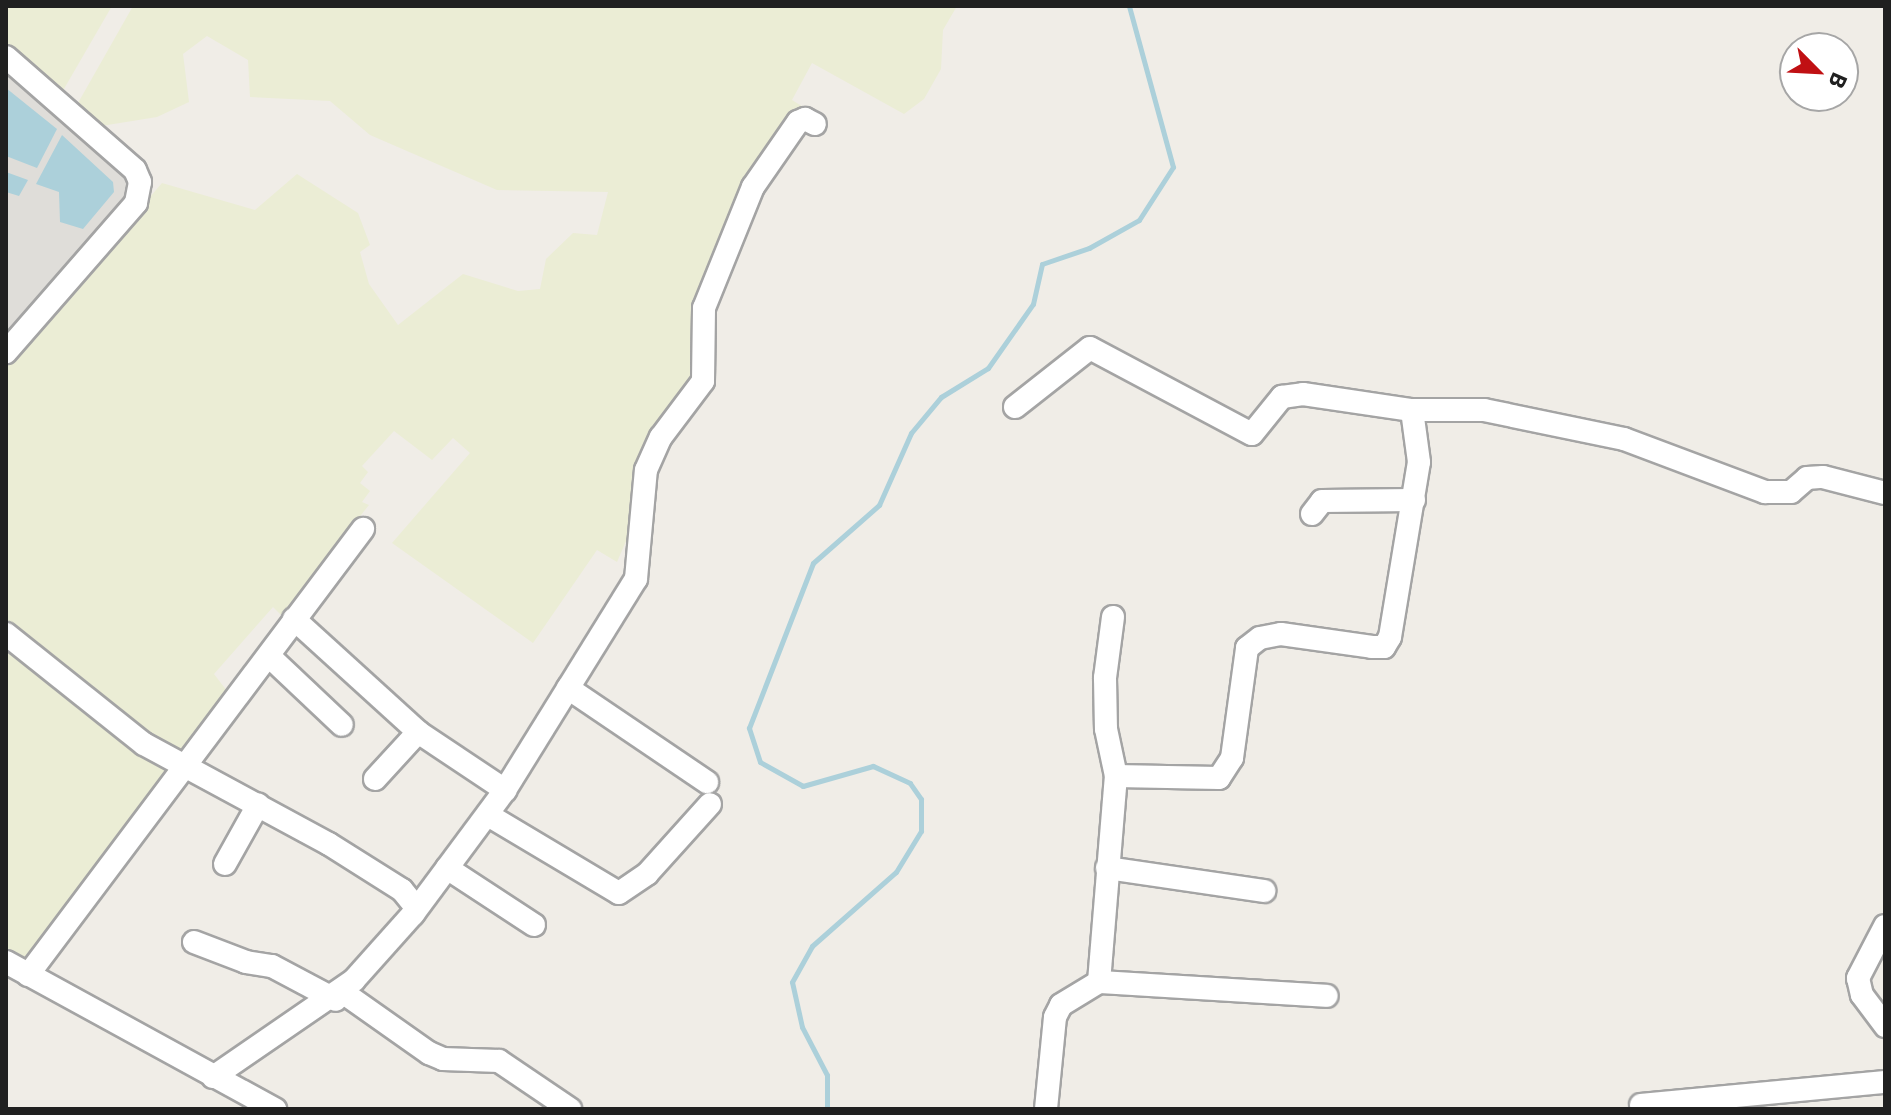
<!DOCTYPE html>
<style>
body{margin:0}
#map{position:relative;width:1891px;height:1115px;overflow:hidden;background:#f0ede7;font-family:"Noto Sans",sans-serif}
div>[style]{position:absolute}
.airport>*{inset:0;background:#dfddd9}
.farmland>*{inset:0;background:#ebedd5}
.water>*{inset:0;background:#acd0da}
.stream>*{height:5px;margin:-2.5px;padding:0 2.5px;transform-origin:2.5px;border-radius:2.5px;background:#acd0da}
.roads{filter:drop-shadow(2px 0 #a4a4a4) drop-shadow(-2px 0 #a4a4a4) drop-shadow(0 2px #a4a4a4) drop-shadow(0 -2px #a4a4a4)}
.minor>*{height:22px;margin:-11px;padding:0 11px;transform-origin:11px;border-radius:11px;background:#fff}
span{translate:-50% -50%;white-space:nowrap;text-align:center;line-height:1.15;-webkit-text-stroke:7px #fff;paint-order:stroke}
.frame{position:absolute;inset:0;border:8px solid #202020;pointer-events:none}
.north{position:absolute;left:1779px;top:32px;width:80px;height:80px;box-sizing:border-box;background:#fff;border:2px solid #a6a6a6;border-radius:50%;rotate:114deg;font-size:22px;font-weight:700;line-height:32px;text-align:center;color:#202020}
.north::after{content:'';display:block;margin:auto;width:28px;height:36px;background:#c01013;clip-path:polygon(50% 0,100% 100%,50% 72%,0 100%)}
</style>
<div id="map">
<div class="airport">
<div style="clip-path:polygon(6px 73px,127px 180px,129px 191px,126px 203px,6px 341px)"></div>
</div>
<div class="farmland">
<div style="clip-path:polygon(6px 6px,112px 6px,61px 94px,6px 48px)"></div>
<div style="clip-path:polygon(133px 6px,957px 6px,943px 30px,941px 69px,924px 99px,904px 114px,812px 63px,792px 100px,805px 108px,754px 169px,692px 314px,697px 377px,617px 562px,597px 550px,533px 643px,392px 543px,470px 453px,453px 438px,432px 460px,394px 431px,362px 466px,368px 472px,360px 483px,370px 491px,362px 502px,369px 505px,281px 615px,273px 607px,214px 674px,227px 691px,183px 754px,153px 739px,6px 622px,6px 365px,162px 183px,255px 210px,297px 174px,358px 213px,370px 245px,360px 252px,369px 284px,398px 325px,463px 274px,518px 291px,540px 289px,546px 259px,573px 233px,597px 235px,608px 192px,497px 190px,370px 135px,330px 101px,250px 97px,248px 60px,207px 36px,183px 54px,189px 102px,157px 117px,95px 127px,74px 110px)"></div>
<div style="clip-path:polygon(6px 646px,170px 767px,22px 965px,6px 955px)"></div>
</div>
<div class="water">
<div style="clip-path:polygon(6px 88px,57px 129px,37px 168px,6px 156px)"></div>
<div style="clip-path:polygon(62px 135px,113px 182px,114px 192px,83px 229px,60px 222px,59px 192px,36px 184px)"></div>
<div style="clip-path:polygon(6px 172px,28px 180px,19px 196px,6px 192px)"></div>
</div>
<div class="stream">
<div style="left:827px;top:1109px;width:34px;rotate:-90deg"></div>
<div style="left:827px;top:1075px;width:54px;rotate:-117.5deg"></div>
<div style="left:802px;top:1027px;width:46px;rotate:-102.5deg"></div>
<div style="left:792px;top:982px;width:41px;rotate:-60.9deg"></div>
<div style="left:812px;top:946px;width:112px;rotate:-41.4deg"></div>
<div style="left:896px;top:872px;width:48px;rotate:-58.6deg"></div>
<div style="left:921px;top:831px;width:32px;rotate:-90deg"></div>
<div style="left:921px;top:799px;width:19px;rotate:-125deg"></div>
<div style="left:910px;top:783px;width:41px;rotate:-155.3deg"></div>
<div style="left:873px;top:766px;width:73px;rotate:164.1deg"></div>
<div style="left:803px;top:786px;width:49px;rotate:-150.8deg"></div>
<div style="left:760px;top:762px;width:36px;rotate:-108deg"></div>
<div style="left:749px;top:728px;width:177px;rotate:-68.8deg"></div>
<div style="left:813px;top:563px;width:88px;rotate:-41.3deg"></div>
<div style="left:879px;top:505px;width:79px;rotate:-66deg"></div>
<div style="left:911px;top:433px;width:47px;rotate:-50.2deg"></div>
<div style="left:941px;top:397px;width:55px;rotate:-31.7deg"></div>
<div style="left:988px;top:368px;width:78px;rotate:-54.9deg"></div>
<div style="left:1033px;top:304px;width:41px;rotate:-77.3deg"></div>
<div style="left:1042px;top:264px;width:50px;rotate:-18.8deg"></div>
<div style="left:1089px;top:248px;width:57px;rotate:-29.2deg"></div>
<div style="left:1139px;top:220px;width:63px;rotate:-57.3deg"></div>
<div style="left:1173px;top:167px;width:167px;rotate:-105.3deg"></div>
</div>
<div class="roads">
<div class="minor">
<div style="left:6px;top:57px;width:171px;rotate:41.2deg"></div>
<div style="left:135px;top:170px;width:13px;rotate:67deg"></div>
<div style="left:140px;top:182px;width:21px;rotate:101deg"></div>
<div style="left:136px;top:203px;width:198px;rotate:131.1deg"></div>
<div style="left:1015px;top:407px;width:95px;rotate:-38.2deg"></div>
<div style="left:1090px;top:348px;width:183px;rotate:28deg"></div>
<div style="left:1252px;top:434px;width:48px;rotate:-51deg"></div>
<div style="left:1282px;top:397px;width:21px;rotate:-8deg"></div>
<div style="left:1303px;top:394px;width:110px;rotate:8.4deg"></div>
<div style="left:1412px;top:410px;width:72px"></div>
<div style="left:1484px;top:410px;width:143px;rotate:11.7deg"></div>
<div style="left:1624px;top:439px;width:151px;rotate:20.6deg"></div>
<div style="left:1765px;top:492px;width:26px"></div>
<div style="left:1791px;top:492px;width:21px;rotate:-41deg"></div>
<div style="left:1807px;top:478px;width:16px;rotate:-4deg"></div>
<div style="left:1823px;top:477px;width:64px;rotate:14.5deg"></div>
<div style="left:1312px;top:514px;width:16px;rotate:-52deg"></div>
<div style="left:1322px;top:501px;width:92px;rotate:-0.6deg"></div>
<div style="left:1113px;top:617px;width:62px;rotate:97.5deg"></div>
<div style="left:1105px;top:678px;width:51px;rotate:88.9deg"></div>
<div style="left:1106px;top:729px;width:48px;rotate:78deg"></div>
<div style="left:294px;top:619px;width:168px;rotate:42.3deg"></div>
<div style="left:418px;top:732px;width:105px;rotate:33.7deg"></div>
<div style="left:6px;top:634px;width:176px;rotate:38.6deg"></div>
<div style="left:144px;top:744px;width:210px;rotate:28.4deg"></div>
<div style="left:329px;top:844px;width:86px;rotate:32.2deg"></div>
<div style="left:402px;top:890px;width:22px;rotate:51deg"></div>
<div style="left:269px;top:656px;width:100px;rotate:43.4deg"></div>
<div style="left:568px;top:688px;width:168px;rotate:34.1deg"></div>
<div style="left:375px;top:779px;width:64px;rotate:-47.5deg"></div>
<div style="left:488px;top:815px;width:152px;rotate:30.8deg"></div>
<div style="left:619px;top:893px;width:34px;rotate:-34deg"></div>
<div style="left:647px;top:874px;width:94px;rotate:-48deg"></div>
<div style="left:225px;top:864px;width:68px;rotate:-60.8deg"></div>
<div style="left:447px;top:868px;width:104px;rotate:33.2deg"></div>
<div style="left:1107px;top:868px;width:159px;rotate:8.3deg"></div>
<div style="left:1885px;top:926px;width:59px;rotate:117.4deg"></div>
<div style="left:1858px;top:978px;width:17px;rotate:77deg"></div>
<div style="left:1862px;top:995px;width:39px;rotate:53deg"></div>
<div style="left:194px;top:942px;width:56px;rotate:21deg"></div>
<div style="left:246px;top:962px;width:26px;rotate:9deg"></div>
<div style="left:272px;top:966px;width:72px;rotate:28deg"></div>
<div style="left:6px;top:962px;width:307px;rotate:28.7deg"></div>
<div style="left:28px;top:975px;width:558px;rotate:-53.09deg"></div>
<div style="left:1099px;top:982px;width:207px;rotate:-85.3deg"></div>
<div style="left:1116px;top:776px;width:103px;rotate:1.1deg"></div>
<div style="left:1219px;top:778px;width:24px;rotate:-57deg"></div>
<div style="left:1232px;top:758px;width:111px;rotate:-82.2deg"></div>
<div style="left:1247px;top:648px;width:16px;rotate:-38deg"></div>
<div style="left:1260px;top:638px;width:21px;rotate:-11deg"></div>
<div style="left:1281px;top:634px;width:92px;rotate:8.1deg"></div>
<div style="left:1372px;top:647px;width:12px"></div>
<div style="left:1384px;top:647px;width:12px;rotate:-59deg"></div>
<div style="left:1390px;top:637px;width:177px;rotate:-80.6deg"></div>
<div style="left:1419px;top:462px;width:52px;rotate:-97.7deg"></div>
<div style="left:341px;top:991px;width:108px;rotate:35.2deg"></div>
<div style="left:429px;top:1053px;width:15px;rotate:23deg"></div>
<div style="left:443px;top:1059px;width:56px;rotate:2deg"></div>
<div style="left:499px;top:1061px;width:86px;rotate:34.1deg"></div>
<div style="left:213px;top:1077px;width:171px;rotate:-34.5deg"></div>
<div style="left:354px;top:980px;width:89px;rotate:-48.2deg"></div>
<div style="left:413px;top:914px;width:154px;rotate:-53.4deg"></div>
<div style="left:505px;top:790px;width:248px;rotate:-58.2deg"></div>
<div style="left:636px;top:579px;width:109px;rotate:-84.8deg"></div>
<div style="left:646px;top:470px;width:36px;rotate:-66deg"></div>
<div style="left:661px;top:437px;width:70px;rotate:-53.1deg"></div>
<div style="left:703px;top:381px;width:73px;rotate:-89.2deg"></div>
<div style="left:704px;top:308px;width:131px;rotate:-68deg"></div>
<div style="left:753px;top:187px;width:79px;rotate:-55.3deg"></div>
<div style="left:798px;top:122px;width:8px;rotate:-23deg"></div>
<div style="left:805px;top:119px;width:11px;rotate:27deg"></div>
<div style="left:1641px;top:1105px;width:245px;rotate:-5.4deg"></div>
<div style="left:1046px;top:1109px;width:92px;rotate:-84.4deg"></div>
<div style="left:1055px;top:1017px;width:13px;rotate:-63deg"></div>
<div style="left:1061px;top:1005px;width:44px;rotate:-31.2deg"></div>
<div style="left:1099px;top:982px;width:228px;rotate:3.5deg"></div>
</div>
</div>
<div class="frame"></div>
<div class="north">B</div>
</div>
